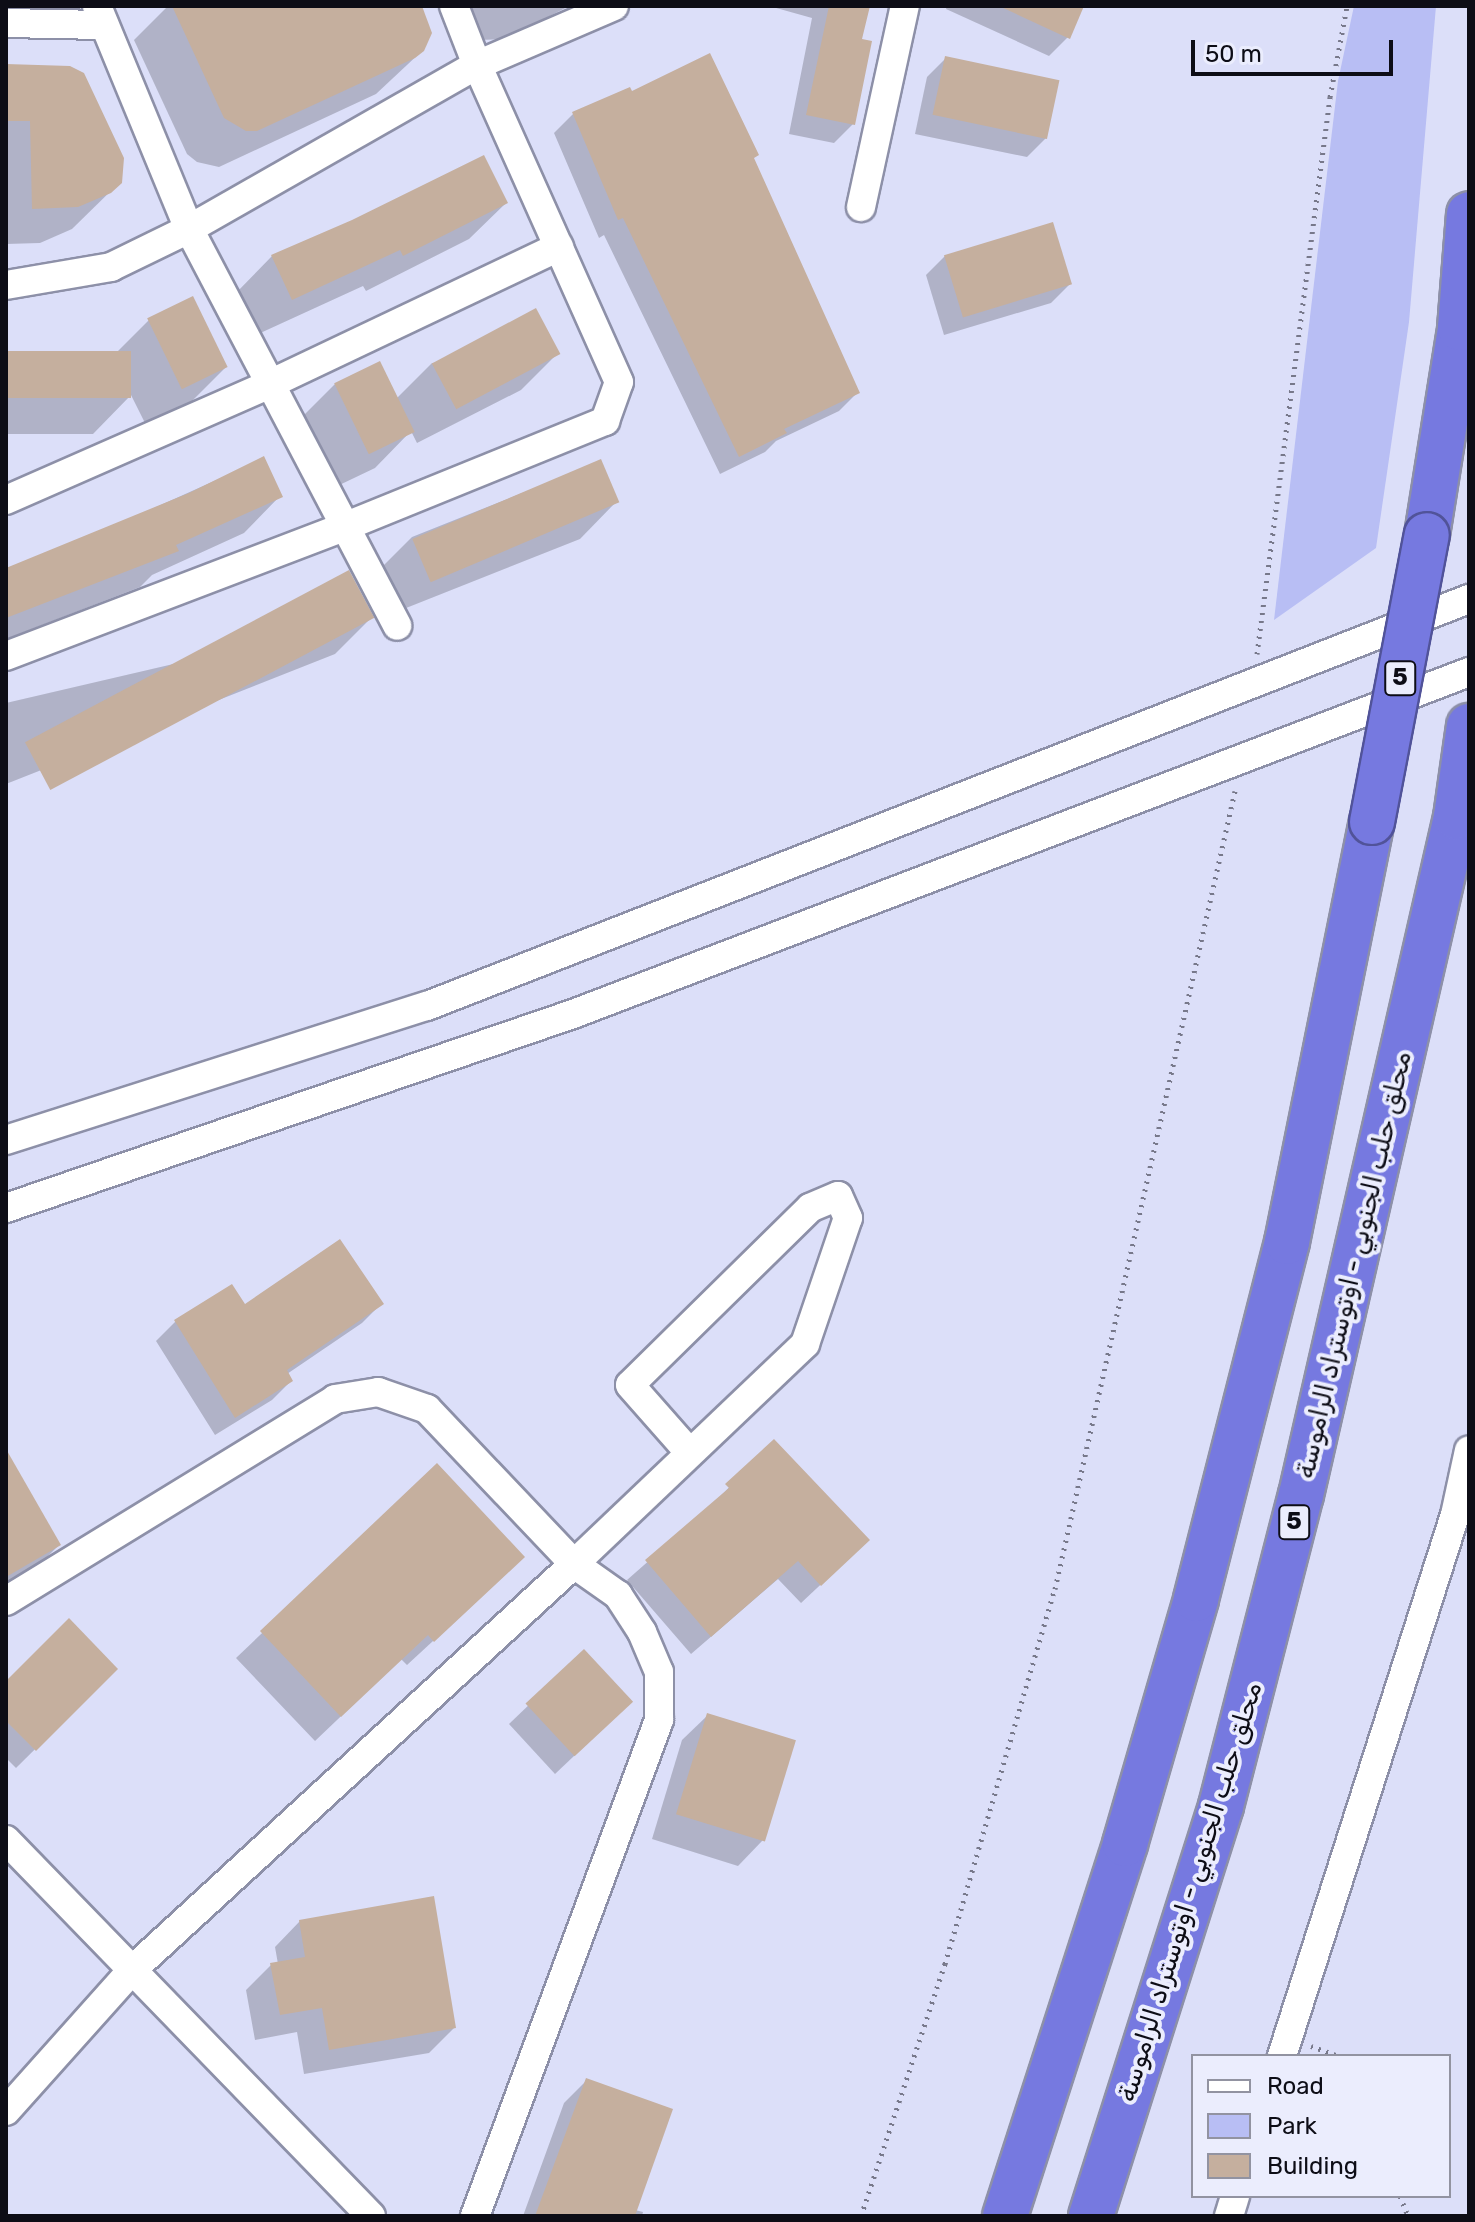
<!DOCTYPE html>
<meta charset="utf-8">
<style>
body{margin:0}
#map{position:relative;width:1475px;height:2222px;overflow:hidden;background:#dcdff9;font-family:Rubik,Vazirmatn,sans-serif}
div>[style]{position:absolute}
.green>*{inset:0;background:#b8bef4}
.shadow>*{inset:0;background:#0003}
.building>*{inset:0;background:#c5af9e;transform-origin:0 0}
.path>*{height:5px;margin-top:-2.5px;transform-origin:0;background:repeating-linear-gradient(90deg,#77788a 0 2px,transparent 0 8px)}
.roads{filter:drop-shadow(2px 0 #8d90a8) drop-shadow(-2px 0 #8d90a8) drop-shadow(0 2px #8d90a8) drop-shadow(0 -2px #8d90a8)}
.street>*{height:28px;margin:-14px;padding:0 14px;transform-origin:14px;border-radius:14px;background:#fff}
.highway>*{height:44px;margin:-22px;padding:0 22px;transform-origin:22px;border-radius:22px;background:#7679e0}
.bridges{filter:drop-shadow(2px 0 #515399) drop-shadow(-2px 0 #515399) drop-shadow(0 2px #515399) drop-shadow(0 -2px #515399)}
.highway-bridge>*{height:44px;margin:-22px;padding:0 22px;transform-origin:22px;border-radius:22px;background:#7679e0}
span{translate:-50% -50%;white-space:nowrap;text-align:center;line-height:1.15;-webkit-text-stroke:8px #ebedfd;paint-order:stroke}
.shield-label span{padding:2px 6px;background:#ebedfd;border:2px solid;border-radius:6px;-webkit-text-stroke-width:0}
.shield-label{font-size:24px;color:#0d0d16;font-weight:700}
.street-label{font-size:26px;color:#0d0d16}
.frame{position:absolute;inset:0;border:8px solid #0d0d16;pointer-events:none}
.legend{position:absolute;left:1191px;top:2054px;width:260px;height:144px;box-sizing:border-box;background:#ebedfd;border:2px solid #9293a1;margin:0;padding:10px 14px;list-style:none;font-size:24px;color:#0d0d16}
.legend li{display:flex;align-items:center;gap:16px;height:40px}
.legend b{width:40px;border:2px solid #9293a1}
.scale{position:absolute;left:1191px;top:40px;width:202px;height:36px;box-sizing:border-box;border:4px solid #0d0d16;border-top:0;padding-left:10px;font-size:24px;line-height:28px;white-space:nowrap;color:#0d0d16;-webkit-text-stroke:6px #ebedfd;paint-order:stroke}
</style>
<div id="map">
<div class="green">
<div style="clip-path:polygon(1354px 6px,1436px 6px,1409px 322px,1376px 548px,1274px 620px,1338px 81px)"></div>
</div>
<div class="shadow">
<div style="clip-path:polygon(168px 6px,418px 6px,423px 50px,376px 94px,219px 167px,197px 162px,187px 154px,134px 40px)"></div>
<div style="clip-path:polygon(454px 6px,569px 6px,506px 39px,479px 40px)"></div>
<div style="clip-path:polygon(769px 6px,868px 6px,860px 40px,853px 124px,834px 143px,789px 134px,812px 18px)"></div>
<div style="clip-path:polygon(947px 6px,1082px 6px,1068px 37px,1049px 56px,946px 9px)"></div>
<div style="clip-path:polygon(946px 58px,1046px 138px,1027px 157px,915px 134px,927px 77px)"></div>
<div style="clip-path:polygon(6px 66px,120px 182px,72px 229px,40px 243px,6px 244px)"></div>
<div style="clip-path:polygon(573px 114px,752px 159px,858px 392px,839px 411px,776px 441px,765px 452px,720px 474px,604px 235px,599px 238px,554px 133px)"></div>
<div style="clip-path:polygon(506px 203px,469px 239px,366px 291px,363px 286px,256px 335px,236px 293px,272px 256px)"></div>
<div style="clip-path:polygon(945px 256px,1070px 284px,1051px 303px,944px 335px,926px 275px)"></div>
<div style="clip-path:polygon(149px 320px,226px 367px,189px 404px,146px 425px,131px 395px,93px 434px,6px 434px,6px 334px,8px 353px,116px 353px)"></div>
<div style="clip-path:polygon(557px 354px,521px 390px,417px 443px,411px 431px,375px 468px,331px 489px,298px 421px,335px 384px,396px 399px,432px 363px)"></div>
<div style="clip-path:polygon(263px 459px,280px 496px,244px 533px,152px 575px,140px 587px,6px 639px,6px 571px,54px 553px)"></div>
<div style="clip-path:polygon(600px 462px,616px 502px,580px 539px,391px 614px,375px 574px,412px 537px)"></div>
<div style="clip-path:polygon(371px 618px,335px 654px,6px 784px,6px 703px)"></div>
<div style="clip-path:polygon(381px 1304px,362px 1323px,287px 1374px,291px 1381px,272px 1400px,215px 1435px,156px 1341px,175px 1322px,244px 1307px)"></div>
<div style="clip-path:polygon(774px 1441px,848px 1559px,801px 1603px,778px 1579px,691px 1654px,627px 1580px,710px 1507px)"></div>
<div style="clip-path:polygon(6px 1453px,59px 1545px,34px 1570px,6px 1586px)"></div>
<div style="clip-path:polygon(437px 1466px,497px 1582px,407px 1665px,401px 1659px,315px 1741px,236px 1658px)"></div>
<div style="clip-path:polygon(584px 1652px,612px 1720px,555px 1774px,509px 1724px)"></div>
<div style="clip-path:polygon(116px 1669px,16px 1768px,6px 1758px,6px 1683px)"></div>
<div style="clip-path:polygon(708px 1715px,763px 1840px,738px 1866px,652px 1839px,682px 1740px)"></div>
<div style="clip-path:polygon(300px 1921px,454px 2028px,429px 2053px,304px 2074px,297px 2032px,255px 2040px,246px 1990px,271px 1965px,278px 1964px,275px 1947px)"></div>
<div style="clip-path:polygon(586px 2081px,635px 2210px,643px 2212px,642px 2216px,523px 2216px,564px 2103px)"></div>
</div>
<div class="building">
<div style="clip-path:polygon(172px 6px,422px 6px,432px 33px,424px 51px,415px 58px,257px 131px,246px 131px,224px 118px)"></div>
<div style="clip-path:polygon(829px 6px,870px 6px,862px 39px,872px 41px,855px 125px,806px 115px)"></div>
<div style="clip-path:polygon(999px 6px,1084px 6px,1070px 39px)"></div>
<div style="clip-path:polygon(710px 53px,759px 155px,754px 158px,860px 393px,784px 429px,787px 433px,739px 457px,623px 218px,618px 220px,572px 112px,630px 87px,632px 91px)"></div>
<div style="left:945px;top:56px;width:117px;height:60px;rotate:12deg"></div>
<div style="clip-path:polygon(6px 64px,70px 66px,84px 73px,124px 158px,122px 183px,111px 193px,78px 207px,32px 209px,30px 121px,6px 121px)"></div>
<div style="clip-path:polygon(484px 155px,508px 203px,403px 256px,400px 250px,292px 300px,271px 255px,352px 220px)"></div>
<div style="left:1053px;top:222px;width:65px;height:114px;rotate:73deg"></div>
<div style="left:193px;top:296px;width:79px;height:51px;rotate:64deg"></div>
<div style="left:536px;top:308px;width:52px;height:118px;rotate:62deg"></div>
<div style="left:6px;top:351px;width:125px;height:47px"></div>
<div style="left:380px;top:361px;width:79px;height:51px;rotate:64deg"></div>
<div style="clip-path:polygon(264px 456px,283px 497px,176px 545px,179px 551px,6px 618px,6px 568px,189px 493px)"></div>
<div style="left:601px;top:459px;width:47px;height:205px;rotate:67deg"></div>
<div style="left:349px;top:570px;width:54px;height:367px;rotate:62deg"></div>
<div style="clip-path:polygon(340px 1239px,384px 1304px,287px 1370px,293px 1381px,235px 1418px,174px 1320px,232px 1284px,245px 1304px)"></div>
<div style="clip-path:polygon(774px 1439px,870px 1540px,821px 1586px,798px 1561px,711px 1637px,645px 1560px,729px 1488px,725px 1484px)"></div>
<div style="clip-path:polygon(6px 1449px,61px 1545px,6px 1577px)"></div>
<div style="clip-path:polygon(437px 1463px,525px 1557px,434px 1642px,428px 1635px,341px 1717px,260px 1631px)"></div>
<div style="clip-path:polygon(69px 1618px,118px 1669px,36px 1751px,6px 1721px,6px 1681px)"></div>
<div style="left:584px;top:1649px;width:72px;height:80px;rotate:47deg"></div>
<div style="left:707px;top:1713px;width:93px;height:106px;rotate:17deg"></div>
<div style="clip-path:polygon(434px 1896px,456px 2028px,329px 2050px,322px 2008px,280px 2015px,270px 1963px,305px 1957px,299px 1920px)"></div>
<div style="clip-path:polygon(586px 2078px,673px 2109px,635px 2216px,535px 2216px)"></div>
</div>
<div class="path">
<div style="left:1257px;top:654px;width:562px;rotate:-82.53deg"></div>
<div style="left:1330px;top:97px;width:93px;rotate:-79.4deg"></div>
<div style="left:1311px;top:2046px;width:29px;rotate:20deg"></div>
<div style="left:1400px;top:2196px;width:22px;rotate:68deg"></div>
<div style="left:861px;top:2216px;width:266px;rotate:-71.6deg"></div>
<div style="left:945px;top:1964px;width:391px;rotate:-73.7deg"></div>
<div style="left:1055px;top:1589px;width:818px;rotate:-77.29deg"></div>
</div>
<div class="roads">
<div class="street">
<div style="left:97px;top:6px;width:241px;rotate:67.6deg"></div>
<div style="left:189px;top:229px;width:448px;rotate:62.3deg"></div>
<div style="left:6px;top:23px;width:98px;rotate:1.2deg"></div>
<div style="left:861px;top:207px;width:206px;rotate:-77.7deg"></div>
<div style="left:6px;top:285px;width:107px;rotate:-9.7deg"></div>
<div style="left:111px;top:267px;width:87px;rotate:-26deg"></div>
<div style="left:189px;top:229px;width:331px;rotate:-29.7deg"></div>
<div style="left:477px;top:65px;width:149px;rotate:-23.3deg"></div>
<div style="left:6px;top:500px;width:288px;rotate:-23.7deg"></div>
<div style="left:270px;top:384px;width:320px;rotate:-25.4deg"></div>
<div style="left:6px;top:656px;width:362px;rotate:-20.9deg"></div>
<div style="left:344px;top:527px;width:282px;rotate:-22.1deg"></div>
<div style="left:605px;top:421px;width:41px;rotate:-70.3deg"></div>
<div style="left:619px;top:382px;width:347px;rotate:-114.1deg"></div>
<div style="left:477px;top:65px;width:63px;rotate:-111.3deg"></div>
<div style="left:6px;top:1140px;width:442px;rotate:-17.7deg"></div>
<div style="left:427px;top:1006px;width:1119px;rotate:-21.34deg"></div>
<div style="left:6px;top:1208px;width:599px;rotate:-18.89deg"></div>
<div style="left:573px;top:1014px;width:959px;rotate:-20.89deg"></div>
<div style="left:6px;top:1601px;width:386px;rotate:-31.5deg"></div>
<div style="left:335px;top:1399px;width:44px;rotate:-9.2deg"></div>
<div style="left:378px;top:1392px;width:52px;rotate:19.1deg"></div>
<div style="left:427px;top:1409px;width:214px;rotate:46.5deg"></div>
<div style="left:574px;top:1564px;width:54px;rotate:35.2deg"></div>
<div style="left:618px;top:1595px;width:44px;rotate:57deg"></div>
<div style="left:642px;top:1632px;width:43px;rotate:67deg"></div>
<div style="left:659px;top:1672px;width:48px;rotate:90deg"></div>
<div style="left:659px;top:1720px;width:529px;rotate:110.35deg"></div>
<div style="left:6px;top:1840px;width:524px;rotate:45.85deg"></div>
<div style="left:1282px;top:2056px;width:568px;rotate:-72.27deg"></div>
<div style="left:1455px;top:1515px;width:66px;rotate:-77.8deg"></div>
<div style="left:6px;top:2111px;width:188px;rotate:-48.2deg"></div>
<div style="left:131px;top:1971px;width:602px;rotate:-42.57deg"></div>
<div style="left:574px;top:1564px;width:319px;rotate:-43.6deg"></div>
<div style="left:805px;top:1344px;width:133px;rotate:-71.2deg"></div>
<div style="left:848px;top:1218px;width:24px;rotate:-114deg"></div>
<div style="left:838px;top:1196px;width:30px;rotate:157deg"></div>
<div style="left:810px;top:1208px;width:252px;rotate:135.5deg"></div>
<div style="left:630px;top:1385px;width:89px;rotate:48.6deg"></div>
<div style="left:1229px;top:2216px;width:21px;rotate:-73deg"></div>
</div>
<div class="highway">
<div style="left:1427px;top:535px;width:210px;rotate:-80.9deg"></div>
<div style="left:1460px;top:328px;width:114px;rotate:-85.5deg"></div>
<div style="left:1005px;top:2216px;width:391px;rotate:-72.1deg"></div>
<div style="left:1125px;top:1844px;width:255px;rotate:-73.8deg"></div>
<div style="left:1196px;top:1599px;width:368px;rotate:-75.7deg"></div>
<div style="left:1287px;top:1242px;width:429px;rotate:-78.6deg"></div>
<div style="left:1091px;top:2216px;width:430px;rotate:-72.4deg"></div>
<div style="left:1221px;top:1806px;width:321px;rotate:-75.6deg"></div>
<div style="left:1301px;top:1495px;width:695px;rotate:-77.12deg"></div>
<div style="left:1456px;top:817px;width:92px;rotate:-81.9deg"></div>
</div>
</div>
<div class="bridges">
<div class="highway-bridge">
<div style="left:1372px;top:822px;width:292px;rotate:-79.2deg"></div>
</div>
</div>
<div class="shield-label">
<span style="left:1400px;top:678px">5</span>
<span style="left:1294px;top:1522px">5</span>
</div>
<div class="street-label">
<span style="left:1354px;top:1265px;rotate:-77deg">محلق حلب الجنوبي - اوتوستراد الراموسة</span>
<span style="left:1190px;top:1892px;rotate:-73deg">محلق حلب الجنوبي - اوتوستراد الراموسة</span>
</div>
<div class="frame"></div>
<ul class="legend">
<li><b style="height:10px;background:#fff"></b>Road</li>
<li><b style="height:22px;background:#b8bef4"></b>Park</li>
<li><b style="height:22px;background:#c5af9e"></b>Building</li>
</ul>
<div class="scale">50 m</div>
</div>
